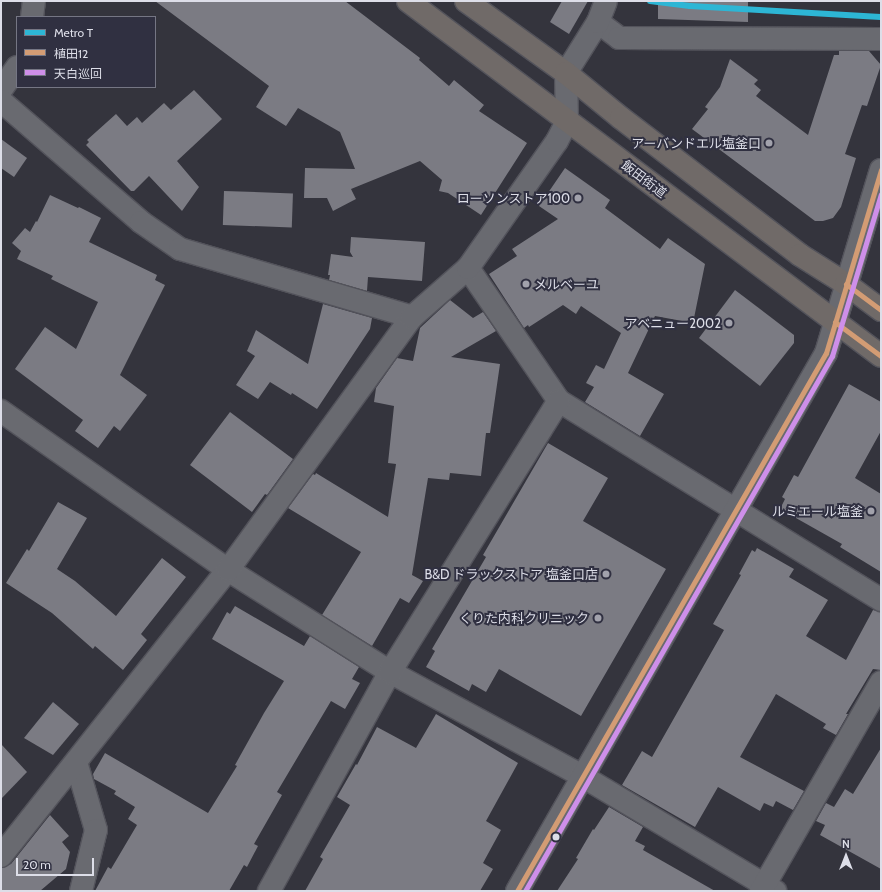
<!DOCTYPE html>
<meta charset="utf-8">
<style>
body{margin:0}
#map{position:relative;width:882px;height:892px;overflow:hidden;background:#34343d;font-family:Cabin,"Noto Sans JP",sans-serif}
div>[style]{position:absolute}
.building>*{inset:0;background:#7b7b83;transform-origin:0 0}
.roads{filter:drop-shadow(1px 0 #53535b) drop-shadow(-1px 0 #53535b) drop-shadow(0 1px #53535b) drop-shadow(0 -1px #53535b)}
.minor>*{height:22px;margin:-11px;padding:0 11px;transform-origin:11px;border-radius:11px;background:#696a70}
.tertiary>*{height:22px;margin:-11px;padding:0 11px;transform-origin:11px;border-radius:11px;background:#696a70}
.trunk>*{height:22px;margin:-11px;padding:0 11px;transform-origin:11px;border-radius:11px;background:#706a68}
.bus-1>*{height:5px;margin:-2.5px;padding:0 2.5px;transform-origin:2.5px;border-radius:2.5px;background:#d39c74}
.bus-2>*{height:5px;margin:-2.5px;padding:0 2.5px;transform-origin:2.5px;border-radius:2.5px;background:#ce8fe9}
.metro-1>*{height:6px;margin:-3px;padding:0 3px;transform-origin:3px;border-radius:3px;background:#2db6d5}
.dots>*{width:11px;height:11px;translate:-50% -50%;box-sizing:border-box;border:2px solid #303041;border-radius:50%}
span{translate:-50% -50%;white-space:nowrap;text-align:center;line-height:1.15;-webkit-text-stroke:4px #303041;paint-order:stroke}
.poi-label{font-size:13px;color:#dddee8}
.right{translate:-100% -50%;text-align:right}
.left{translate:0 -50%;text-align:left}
.street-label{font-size:13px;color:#dddee8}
.frame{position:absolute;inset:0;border:2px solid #dddee8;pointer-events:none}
.legend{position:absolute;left:16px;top:16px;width:140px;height:72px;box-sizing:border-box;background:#303041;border:1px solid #757684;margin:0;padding:5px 7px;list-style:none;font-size:12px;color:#dddee8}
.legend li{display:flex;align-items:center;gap:8px;height:20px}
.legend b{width:20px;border:1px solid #757684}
.north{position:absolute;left:826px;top:836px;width:40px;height:40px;-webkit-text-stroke:3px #303041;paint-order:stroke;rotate:0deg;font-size:11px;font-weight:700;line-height:16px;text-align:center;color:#dddee8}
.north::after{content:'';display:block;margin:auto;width:14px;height:18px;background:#dddee8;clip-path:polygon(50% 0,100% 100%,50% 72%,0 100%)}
.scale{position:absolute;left:16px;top:858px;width:78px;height:18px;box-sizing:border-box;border:2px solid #dddee8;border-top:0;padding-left:5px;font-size:12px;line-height:14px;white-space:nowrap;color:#dddee8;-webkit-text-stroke:3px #303041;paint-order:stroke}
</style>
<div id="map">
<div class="building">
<div style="clip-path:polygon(155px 1px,345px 1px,420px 58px,419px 60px,449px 86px,454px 80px,484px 105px,479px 111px,527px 143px,481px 215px,448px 193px,439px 191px,442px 180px,420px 161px,351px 189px,356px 199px,333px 211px,327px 198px,304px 198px,305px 168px,355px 169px,340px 132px,298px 108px,286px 126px,256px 107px,269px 86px)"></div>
<div style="clip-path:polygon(562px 1px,588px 1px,569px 34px,550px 22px)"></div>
<div style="clip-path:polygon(658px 1px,748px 1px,748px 22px,658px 19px)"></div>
<div style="clip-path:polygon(839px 51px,869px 51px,881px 65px,867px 106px,862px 105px,845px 154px,856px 158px,841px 207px,833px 218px,823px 221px,815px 221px,692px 129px,708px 109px,705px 107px,720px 87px,730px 59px,758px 80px,754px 84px,761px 90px,756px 96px,808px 135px,834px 55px,839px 55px)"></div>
<div style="clip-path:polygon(194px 90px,222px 119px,177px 161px,199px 187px,182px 211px,149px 176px,134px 191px,131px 191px,86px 145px,89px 142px,87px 140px,116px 114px,127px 126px,137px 117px,142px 123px,164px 103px,171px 110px)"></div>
<div style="clip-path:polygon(1px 139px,27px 158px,14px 177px,1px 168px)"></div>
<div style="clip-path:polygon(565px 168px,610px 200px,605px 208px,660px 249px,668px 238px,705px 264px,693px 323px,655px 316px,628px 373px,664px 394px,640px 436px,585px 402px,594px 387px,586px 383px,596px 365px,604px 369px,621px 333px,581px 306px,576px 314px,563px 305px,529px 327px,528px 325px,524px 328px,489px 274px,517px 256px,512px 249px,558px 219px,539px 206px)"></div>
<div style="left:224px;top:191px;width:69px;height:34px;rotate:2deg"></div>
<div style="clip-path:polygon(50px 195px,78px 208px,79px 207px,101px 218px,89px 242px,157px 275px,155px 280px,165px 285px,120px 375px,147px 395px,120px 431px,114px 426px,98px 448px,75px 431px,83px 420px,15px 369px,45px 327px,76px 349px,98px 302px,51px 279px,53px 276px,17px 259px,21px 251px,12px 243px,25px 228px,30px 232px,36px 221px,37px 222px)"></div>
<div style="clip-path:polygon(351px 237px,425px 242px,422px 281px,368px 277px,367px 291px,329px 280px,330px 275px,328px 275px,331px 254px,353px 257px,350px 252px)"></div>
<div style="clip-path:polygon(735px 290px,794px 335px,794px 343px,760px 386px,699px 338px)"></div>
<div style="clip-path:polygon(450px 300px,473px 318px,483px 312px,496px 331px,451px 357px,500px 364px,490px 433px,486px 433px,481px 476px,450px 473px,449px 480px,428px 478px,412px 575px,423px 581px,409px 603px,400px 598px,372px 646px,322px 615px,361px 552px,288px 508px,313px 474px,315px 475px,316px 473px,388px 517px,396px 464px,388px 463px,394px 406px,374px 402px,376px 388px,397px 358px,413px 361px,420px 328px)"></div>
<div style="clip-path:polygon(323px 304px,372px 318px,370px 329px,317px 409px,292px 393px,291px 395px,270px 382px,258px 399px,236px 385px,255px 356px,247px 351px,256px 330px,308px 364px)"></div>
<div style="clip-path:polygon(849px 384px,881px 402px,881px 431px,855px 478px,881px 494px,881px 572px,840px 547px,842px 544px,780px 509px,785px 499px,782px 497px,794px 475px,798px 477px)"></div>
<div style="clip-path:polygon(230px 412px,293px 459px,267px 495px,265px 494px,252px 512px,190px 465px)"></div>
<div style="clip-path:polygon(548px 443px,608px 478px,583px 521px,666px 569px,581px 716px,499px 669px,486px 692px,472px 684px,469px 691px,426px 667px,435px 651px,432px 649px,486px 557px,483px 555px)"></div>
<div style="clip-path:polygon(58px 502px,87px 518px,57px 569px,75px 581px,116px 616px,162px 558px,186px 577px,141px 634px,147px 640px,123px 670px,95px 646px,93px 649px,52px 613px,6px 583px,27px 549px,29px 551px)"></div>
<div style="clip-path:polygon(757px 548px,794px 569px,789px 577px,828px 600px,806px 636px,846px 660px,873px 610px,881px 612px,881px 670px,873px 669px,846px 714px,848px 714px,836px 735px,823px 728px,826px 724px,776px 694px,740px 757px,804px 791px,793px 810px,776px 801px,773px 807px,764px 803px,760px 811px,718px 787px,695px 827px,622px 785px,642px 751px,652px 757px,724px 630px,713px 624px,741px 575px,739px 574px,752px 550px,755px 552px)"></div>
<div style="clip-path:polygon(235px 606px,304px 646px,310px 636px,359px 667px,352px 679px,360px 683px,345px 709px,331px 701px,277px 792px,282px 795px,254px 844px,258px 846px,247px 867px,244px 865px,229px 891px,95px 891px,108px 867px,111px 869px,137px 825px,128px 819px,135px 807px,114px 794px,116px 791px,94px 779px,93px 774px,105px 753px,208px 813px,237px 766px,235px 765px,264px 713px,284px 681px,212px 639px,227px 612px,230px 614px)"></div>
<div style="clip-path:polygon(53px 702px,79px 724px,53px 755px,24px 738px)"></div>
<div style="clip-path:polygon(436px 714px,518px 763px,486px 821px,501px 830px,483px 863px,493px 869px,480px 891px,305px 891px,323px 859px,320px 857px,350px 805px,337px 797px,356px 764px,357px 765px,377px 727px,416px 748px)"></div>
<div style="clip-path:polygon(1px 744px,27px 772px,1px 799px)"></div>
<div style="clip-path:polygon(881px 748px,881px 869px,820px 835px,825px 825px,816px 821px,826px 803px,834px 807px,845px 789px,853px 794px)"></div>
<div style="clip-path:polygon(609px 807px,643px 827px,635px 841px,645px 846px,643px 850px,715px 891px,557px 891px,578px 859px,576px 858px,593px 829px,594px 830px)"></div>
<div style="clip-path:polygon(50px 815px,69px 836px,62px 842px,70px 852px,66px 869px,40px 891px,1px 891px,1px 868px,11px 864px)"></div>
</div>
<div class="roads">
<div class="minor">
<div style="left:32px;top:17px;width:16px;rotate:-83deg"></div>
<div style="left:598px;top:22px;width:26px;rotate:37deg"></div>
<div style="left:619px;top:38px;width:262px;rotate:0.2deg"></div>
<div style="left:1px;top:90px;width:28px;rotate:-55deg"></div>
<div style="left:1px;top:101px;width:185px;rotate:40.8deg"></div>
<div style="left:141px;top:222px;width:47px;rotate:34.7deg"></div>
<div style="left:180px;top:249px;width:242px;rotate:16.3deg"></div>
<div style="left:468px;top:268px;width:161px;rotate:55.6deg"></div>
<div style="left:559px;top:401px;width:379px;rotate:31.7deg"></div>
<div style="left:1px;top:411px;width:277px;rotate:35deg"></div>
<div style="left:228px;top:570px;width:191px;rotate:32.2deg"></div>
<div style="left:390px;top:672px;width:218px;rotate:28.4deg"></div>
<div style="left:582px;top:776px;width:225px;rotate:30.8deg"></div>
<div style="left:76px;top:762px;width:71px;rotate:73.6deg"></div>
<div style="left:96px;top:830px;width:63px;rotate:103.8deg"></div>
<div style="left:1px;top:856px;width:365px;rotate:-51.6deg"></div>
<div style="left:228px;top:570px;width:313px;rotate:-54deg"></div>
<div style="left:412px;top:317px;width:74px;rotate:-41.2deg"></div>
<div style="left:468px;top:268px;width:155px;rotate:-55deg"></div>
<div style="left:557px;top:141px;width:22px;rotate:-63deg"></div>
<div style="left:567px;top:121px;width:48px;rotate:-91.2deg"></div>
<div style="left:566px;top:73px;width:60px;rotate:-57.9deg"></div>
<div style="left:598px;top:22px;width:22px;rotate:-69deg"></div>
<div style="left:269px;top:891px;width:250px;rotate:-61.1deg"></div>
<div style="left:390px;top:672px;width:319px;rotate:-58.1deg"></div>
<div style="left:761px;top:891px;width:241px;rotate:-60.1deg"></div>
</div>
<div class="tertiary">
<div style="left:517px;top:891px;width:620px;rotate:-60.13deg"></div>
<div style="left:826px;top:353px;width:191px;rotate:-73.3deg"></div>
</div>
<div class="trunk">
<div style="left:408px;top:1px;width:591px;rotate:36.89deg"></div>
<div style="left:466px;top:1px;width:123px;rotate:35.8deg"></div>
<div style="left:566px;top:73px;width:71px;rotate:39.3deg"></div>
<div style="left:621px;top:118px;width:225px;rotate:37.4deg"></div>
<div style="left:800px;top:255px;width:54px;rotate:32.2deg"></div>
<div style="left:846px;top:284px;width:44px;rotate:36.6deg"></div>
</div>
</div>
<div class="bus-1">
<div style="left:846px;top:284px;width:44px;rotate:36.6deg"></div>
<div style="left:835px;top:322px;width:57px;rotate:36.5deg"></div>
<div style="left:517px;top:891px;width:620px;rotate:-60.13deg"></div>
<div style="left:826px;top:353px;width:191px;rotate:-73.3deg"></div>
</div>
<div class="bus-2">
<div style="left:525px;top:891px;width:617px;rotate:-60.15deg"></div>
<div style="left:832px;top:356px;width:169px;rotate:-73.2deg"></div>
</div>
<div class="metro-1">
<div style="left:650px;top:1px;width:40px;rotate:7.1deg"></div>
<div style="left:690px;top:6px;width:191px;rotate:3.3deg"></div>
</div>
<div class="dots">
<div style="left:769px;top:143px;background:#a2a2ac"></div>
<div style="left:578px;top:198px;background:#a2a2ac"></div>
<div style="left:526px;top:284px;background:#a2a2ac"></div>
<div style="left:729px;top:323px;background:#a2a2ac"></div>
<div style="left:871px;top:511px;background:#a2a2ac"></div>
<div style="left:606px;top:574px;background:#a2a2ac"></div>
<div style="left:598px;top:618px;background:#a2a2ac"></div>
<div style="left:556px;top:837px;background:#dddee8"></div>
</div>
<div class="poi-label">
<span class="right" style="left:761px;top:143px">アーバンドエル塩釜口</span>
<span class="right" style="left:570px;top:198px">ローソンストア100</span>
<span class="left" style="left:534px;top:284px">メルベーユ</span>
<span class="right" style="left:721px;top:323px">アベニュー2002</span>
<span class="right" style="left:863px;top:511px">ルミエール塩釜</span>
<span class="right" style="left:598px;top:574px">B&amp;D ドラックストア 塩釜口店</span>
<span class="right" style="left:589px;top:618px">くりた内科クリニック</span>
</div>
<div class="street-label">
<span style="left:644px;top:179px;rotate:37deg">飯田街道</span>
</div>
<div class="frame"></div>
<ul class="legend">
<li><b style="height:5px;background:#2db6d5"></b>Metro T</li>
<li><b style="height:5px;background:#d39c74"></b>植田12</li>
<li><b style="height:5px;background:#ce8fe9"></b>天白巡回</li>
</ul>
<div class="north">N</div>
<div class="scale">20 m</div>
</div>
